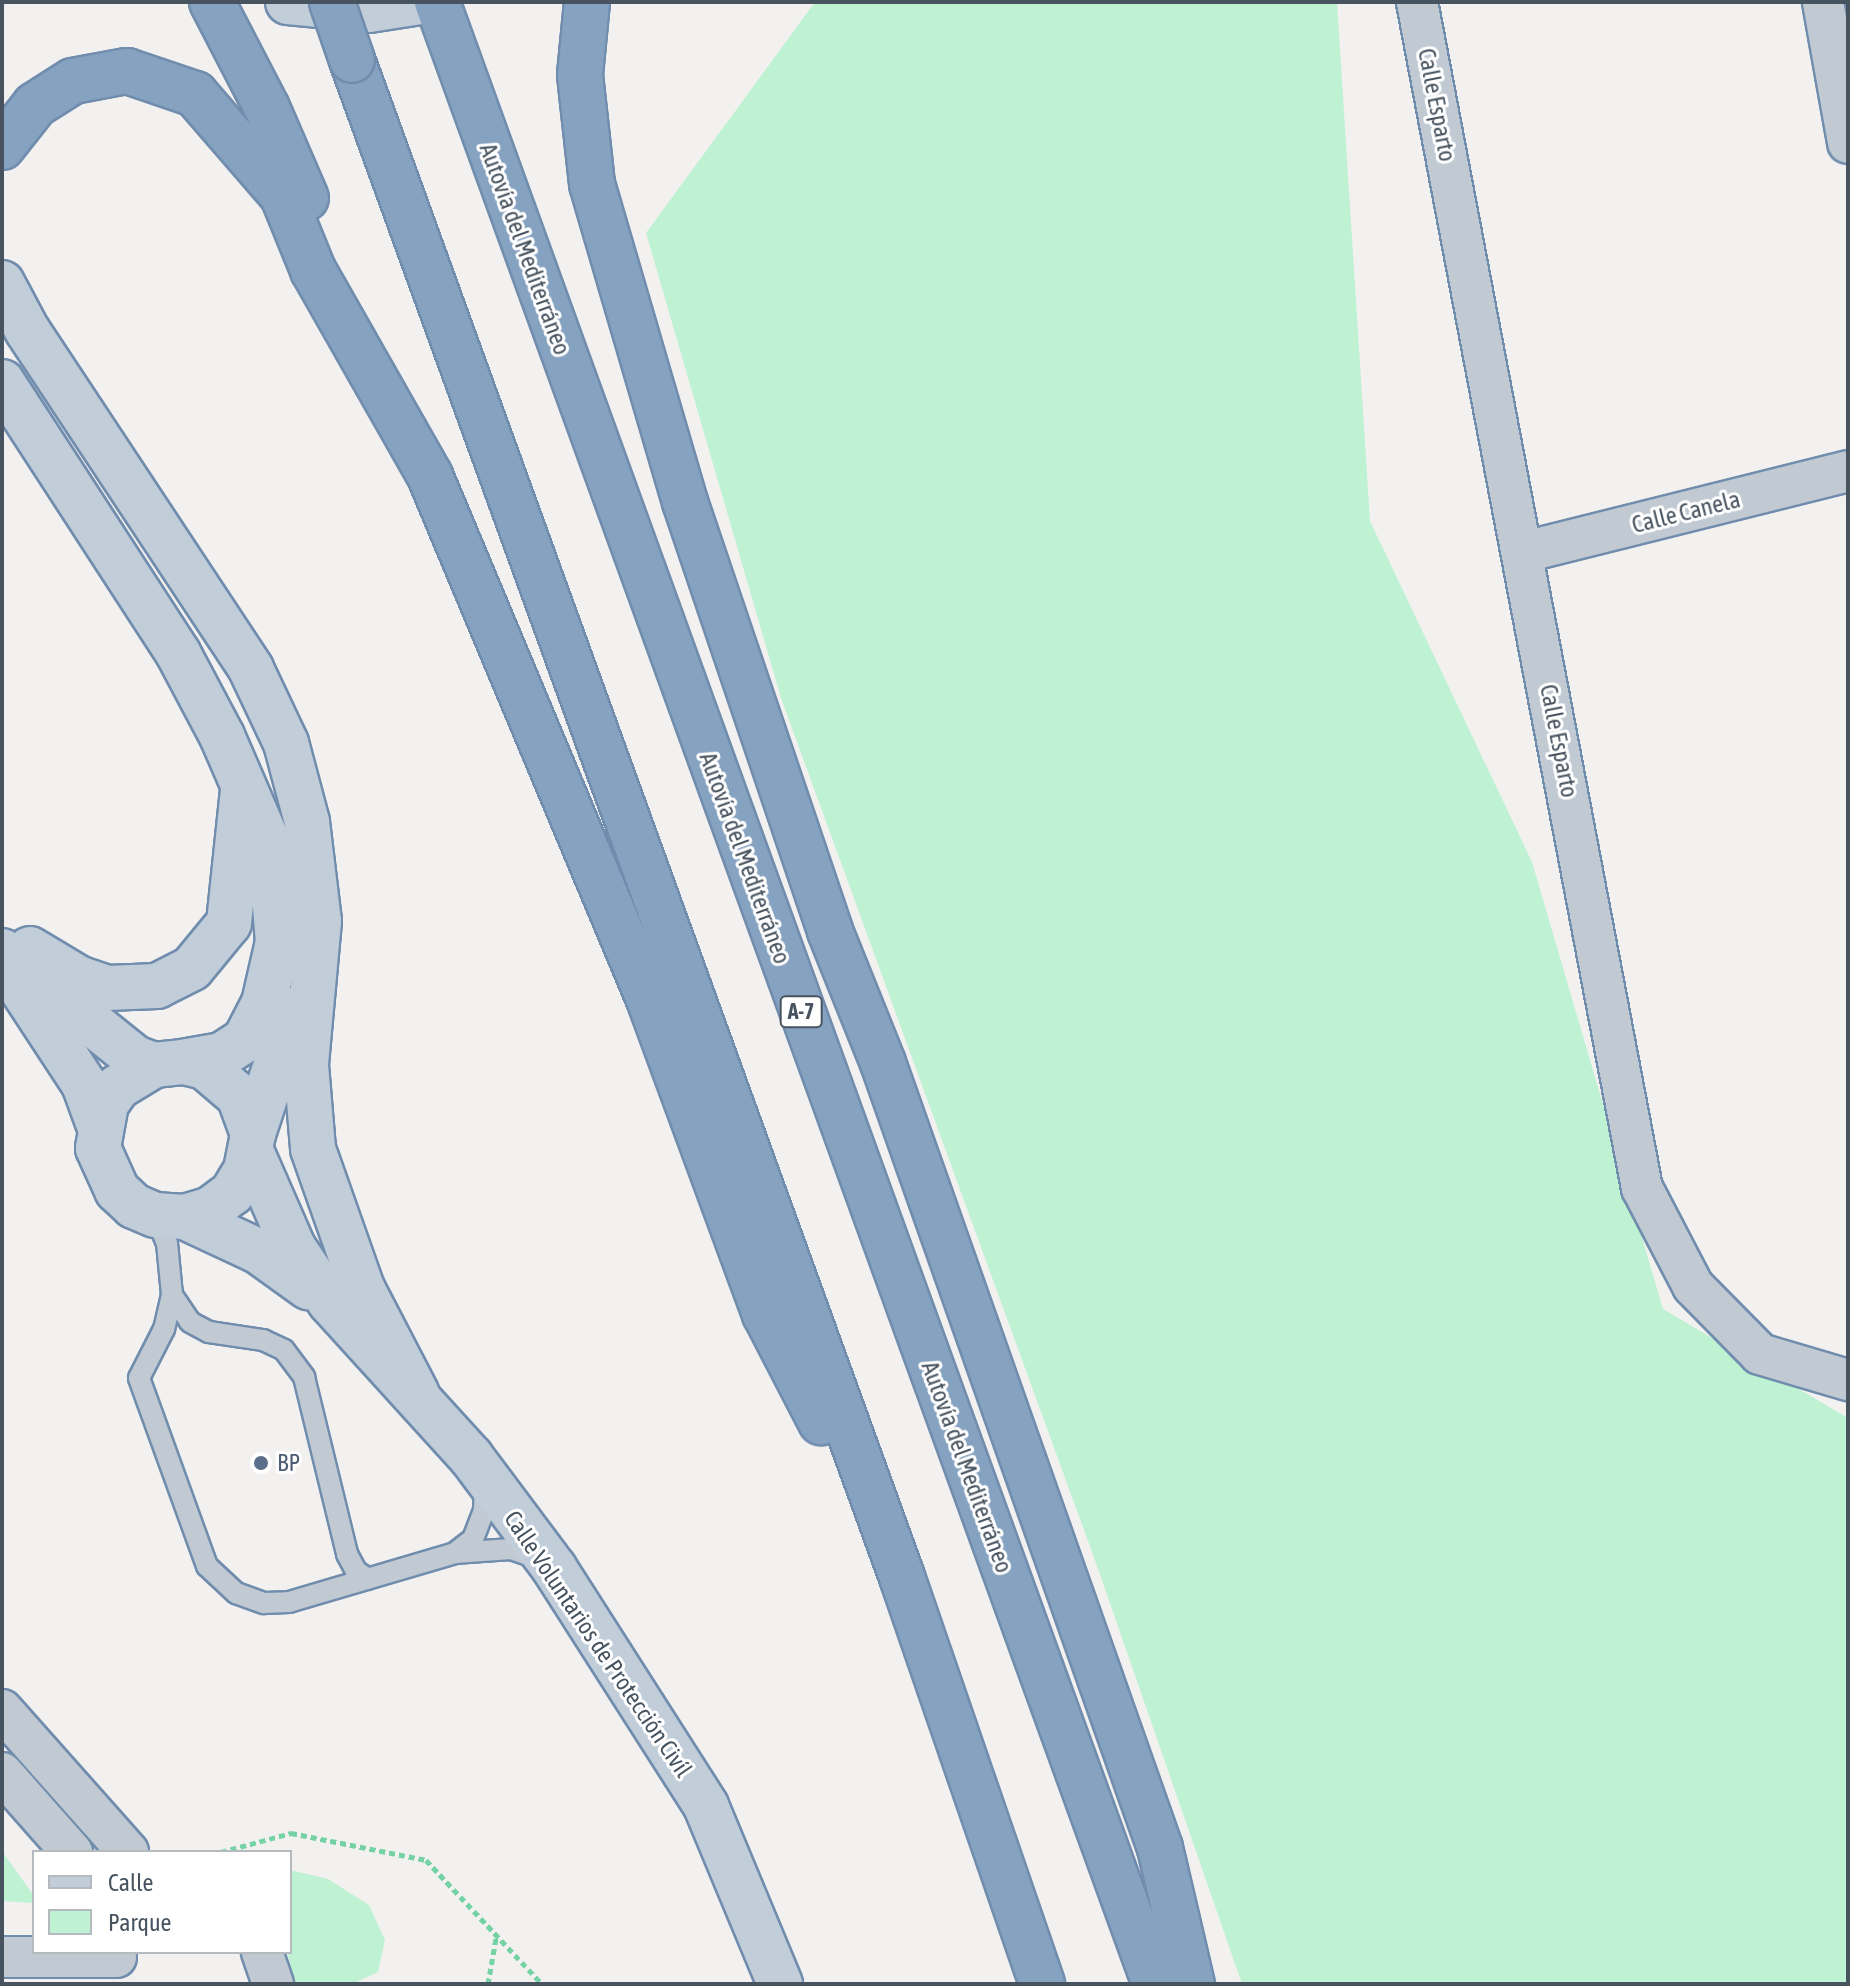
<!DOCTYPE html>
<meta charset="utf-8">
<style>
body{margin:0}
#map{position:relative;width:1850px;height:1986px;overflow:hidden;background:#f3f0f0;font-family:"Asap Condensed",sans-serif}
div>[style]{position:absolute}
.green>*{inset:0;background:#bef2d3}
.path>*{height:5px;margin-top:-2.5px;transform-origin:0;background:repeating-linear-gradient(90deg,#74d2a5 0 6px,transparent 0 10px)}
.roads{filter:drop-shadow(2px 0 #718dad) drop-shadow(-2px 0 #718dad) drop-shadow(0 2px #718dad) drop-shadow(0 -2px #718dad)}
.lane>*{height:20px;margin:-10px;padding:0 10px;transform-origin:10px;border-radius:10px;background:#c1cad3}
.street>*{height:40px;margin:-20px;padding:0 20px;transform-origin:20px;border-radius:20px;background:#c1cad3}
.secondary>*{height:44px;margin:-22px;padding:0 22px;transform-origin:22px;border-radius:22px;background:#c2cdda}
.highway>*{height:44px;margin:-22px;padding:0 22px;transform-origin:22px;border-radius:22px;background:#86a2c1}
.bridges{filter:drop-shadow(2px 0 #718dad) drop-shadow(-2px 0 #718dad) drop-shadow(0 2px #718dad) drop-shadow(0 -2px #718dad)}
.highway-bridge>*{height:44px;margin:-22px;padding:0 22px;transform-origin:22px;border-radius:22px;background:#86a2c1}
.dots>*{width:22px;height:22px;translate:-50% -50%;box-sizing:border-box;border:4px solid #fff;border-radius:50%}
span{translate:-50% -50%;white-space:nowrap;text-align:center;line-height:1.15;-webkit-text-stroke:6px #fff;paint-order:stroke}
.shield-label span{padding:2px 6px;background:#fff;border:2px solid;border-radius:6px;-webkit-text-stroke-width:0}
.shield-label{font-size:22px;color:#47535f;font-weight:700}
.street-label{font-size:24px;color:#47535f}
.service-label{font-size:24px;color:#4e5e75}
.left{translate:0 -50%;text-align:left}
.frame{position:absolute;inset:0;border:4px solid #47535f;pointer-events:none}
.legend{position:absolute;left:32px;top:1850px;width:260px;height:104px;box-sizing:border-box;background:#fff;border:2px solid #b5babf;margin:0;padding:10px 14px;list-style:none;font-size:24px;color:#47535f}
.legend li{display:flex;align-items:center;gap:16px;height:40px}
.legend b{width:40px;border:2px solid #b5babf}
</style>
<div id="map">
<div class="green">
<div style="clip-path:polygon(815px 2px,1337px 2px,1370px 521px,1532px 862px,1663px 1309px,1848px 1418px,1848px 1984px,1242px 1984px,1096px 1563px,781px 698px,646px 233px)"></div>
<div style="clip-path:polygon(2px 1851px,34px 1896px,34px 1903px,2px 1901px)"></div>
<div style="clip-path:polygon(290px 1870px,328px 1879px,369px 1905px,385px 1940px,378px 1972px,352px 1984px,295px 1984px,287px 1952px)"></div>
</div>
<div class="path">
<div style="left:221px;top:1852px;width:73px;rotate:-15.2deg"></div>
<div style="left:291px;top:1833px;width:138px;rotate:11.3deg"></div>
<div style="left:426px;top:1860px;width:170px;rotate:46.9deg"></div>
<div style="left:488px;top:1984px;width:47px;rotate:-80.1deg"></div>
</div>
<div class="roads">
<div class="lane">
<div style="left:155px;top:1215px;width:30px;rotate:67deg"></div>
<div style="left:167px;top:1243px;width:52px;rotate:84.5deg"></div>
<div style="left:172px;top:1295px;width:35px;rotate:103deg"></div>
<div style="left:164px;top:1329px;width:55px;rotate:117deg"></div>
<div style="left:139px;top:1378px;width:200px;rotate:70.1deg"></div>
<div style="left:207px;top:1566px;width:40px;rotate:43deg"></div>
<div style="left:236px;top:1593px;width:30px;rotate:20deg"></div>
<div style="left:264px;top:1603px;width:25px;rotate:-2deg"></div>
<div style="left:289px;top:1602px;width:173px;rotate:-16.4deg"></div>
<div style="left:455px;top:1553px;width:56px;rotate:-4.1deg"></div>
<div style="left:511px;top:1549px;width:28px;rotate:19deg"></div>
<div style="left:172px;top:1295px;width:32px;rotate:56deg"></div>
<div style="left:190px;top:1322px;width:21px;rotate:28deg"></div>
<div style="left:209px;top:1332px;width:55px;rotate:8.4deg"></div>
<div style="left:263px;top:1340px;width:23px;rotate:25deg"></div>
<div style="left:284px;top:1350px;width:34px;rotate:53deg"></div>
<div style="left:304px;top:1377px;width:182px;rotate:76.3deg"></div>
<div style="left:347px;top:1554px;width:19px;rotate:62deg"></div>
<div style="left:356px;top:1571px;width:14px;rotate:34deg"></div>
<div style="left:455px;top:1553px;width:23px;rotate:-38deg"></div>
<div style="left:473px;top:1539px;width:31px;rotate:-69deg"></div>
<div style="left:484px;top:1510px;width:26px;rotate:-88deg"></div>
</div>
<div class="street">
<div style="left:1417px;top:2px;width:1207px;rotate:79.26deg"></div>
<div style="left:1642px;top:1188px;width:110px;rotate:62.5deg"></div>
<div style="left:1693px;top:1286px;width:95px;rotate:45.4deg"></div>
<div style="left:1760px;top:1354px;width:92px;rotate:16.5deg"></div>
<div style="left:1823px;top:2px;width:143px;rotate:79.9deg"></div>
<div style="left:1524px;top:552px;width:334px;rotate:-14deg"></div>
<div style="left:2px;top:1710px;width:190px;rotate:48.4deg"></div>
<div style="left:2px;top:1773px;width:106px;rotate:48.5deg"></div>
<div style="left:262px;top:1952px;width:34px;rotate:71deg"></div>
<div style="left:2px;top:1957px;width:114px"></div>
</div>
<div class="secondary">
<div style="left:288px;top:2px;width:81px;rotate:5.6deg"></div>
<div style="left:369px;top:10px;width:52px;rotate:-8.9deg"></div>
<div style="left:2px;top:283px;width:53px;rotate:62deg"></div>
<div style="left:27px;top:330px;width:406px;rotate:56.5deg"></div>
<div style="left:251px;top:669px;width:82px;rotate:64.7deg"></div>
<div style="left:286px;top:743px;width:82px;rotate:75.1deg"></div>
<div style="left:307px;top:822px;width:100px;rotate:83.1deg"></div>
<div style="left:319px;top:921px;width:145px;rotate:95.2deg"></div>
<div style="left:306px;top:1065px;width:84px;rotate:85.2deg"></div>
<div style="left:313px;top:1149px;width:147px;rotate:70.6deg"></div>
<div style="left:362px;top:1288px;width:119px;rotate:62.6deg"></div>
<div style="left:2px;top:382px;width:323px;rotate:57deg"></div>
<div style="left:178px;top:653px;width:94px;rotate:62.1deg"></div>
<div style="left:222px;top:736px;width:121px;rotate:66.6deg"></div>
<div style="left:270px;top:847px;width:95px;rotate:85.2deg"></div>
<div style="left:278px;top:942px;width:63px;rotate:102.9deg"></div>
<div style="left:264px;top:1003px;width:42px;rotate:117.2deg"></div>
<div style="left:245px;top:1040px;width:27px;rotate:147deg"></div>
<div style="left:222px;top:1055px;width:39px;rotate:170deg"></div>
<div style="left:30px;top:949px;width:56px;rotate:31.1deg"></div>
<div style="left:78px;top:978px;width:31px;rotate:19deg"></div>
<div style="left:107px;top:988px;width:50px;rotate:-2.3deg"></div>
<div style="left:157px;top:986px;width:39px;rotate:-27deg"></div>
<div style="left:192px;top:968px;width:58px;rotate:-50.6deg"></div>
<div style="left:229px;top:923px;width:135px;rotate:-84deg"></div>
<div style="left:2px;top:951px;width:171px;rotate:38.8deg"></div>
<div style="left:135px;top:1058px;width:20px;rotate:20deg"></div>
<div style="left:154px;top:1065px;width:30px;rotate:-6deg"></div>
<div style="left:184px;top:1062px;width:22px;rotate:13deg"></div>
<div style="left:205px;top:1067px;width:45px;rotate:40.5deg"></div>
<div style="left:239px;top:1096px;width:40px;rotate:69.8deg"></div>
<div style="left:253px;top:1134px;width:37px;rotate:101deg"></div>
<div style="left:246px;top:1170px;width:27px;rotate:121deg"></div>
<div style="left:232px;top:1193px;width:26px;rotate:143deg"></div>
<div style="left:211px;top:1209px;width:27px;rotate:163deg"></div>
<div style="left:185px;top:1217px;width:30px;rotate:-176deg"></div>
<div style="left:155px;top:1215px;width:23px;rotate:-157deg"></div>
<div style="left:134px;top:1206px;width:23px;rotate:-137deg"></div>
<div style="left:117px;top:1190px;width:46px;rotate:-114.3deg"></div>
<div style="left:98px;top:1148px;width:45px;rotate:-79.7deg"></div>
<div style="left:106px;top:1104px;width:21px;rotate:-55deg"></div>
<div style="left:118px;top:1087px;width:42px;rotate:-31.4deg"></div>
<div style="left:21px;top:988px;width:115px;rotate:56.7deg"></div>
<div style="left:84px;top:1084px;width:44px;rotate:69.9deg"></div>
<div style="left:253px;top:1134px;width:131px;rotate:-71.7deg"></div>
<div style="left:252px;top:1153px;width:103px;rotate:66.4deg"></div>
<div style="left:293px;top:1247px;width:66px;rotate:56.1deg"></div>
<div style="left:330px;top:1302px;width:210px;rotate:47.7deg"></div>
<div style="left:471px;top:1457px;width:139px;rotate:53.2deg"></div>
<div style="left:554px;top:1568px;width:282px;rotate:57.4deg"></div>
<div style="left:706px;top:1806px;width:193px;rotate:67.4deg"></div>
<div style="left:185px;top:1217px;width:81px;rotate:25deg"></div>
<div style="left:258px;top:1251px;width:62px;rotate:35.8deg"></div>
</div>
<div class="highway">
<div style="left:212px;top:2px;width:119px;rotate:62.6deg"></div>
<div style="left:267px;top:108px;width:98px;rotate:66.6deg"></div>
<div style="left:437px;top:2px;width:2108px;rotate:70.09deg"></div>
<div style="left:587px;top:2px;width:73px;rotate:95.5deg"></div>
<div style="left:580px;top:75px;width:110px;rotate:83.7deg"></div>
<div style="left:592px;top:184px;width:331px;rotate:73.7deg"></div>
<div style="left:685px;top:502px;width:453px;rotate:71.3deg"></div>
<div style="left:830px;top:931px;width:142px;rotate:68.1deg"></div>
<div style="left:883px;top:1063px;width:832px;rotate:70.56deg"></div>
<div style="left:1160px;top:1848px;width:140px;rotate:76.8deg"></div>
<div style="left:352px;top:60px;width:1614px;rotate:70.07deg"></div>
<div style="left:902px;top:1577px;width:430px;rotate:71deg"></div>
<div style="left:2px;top:147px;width:53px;rotate:-51.8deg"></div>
<div style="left:35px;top:105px;width:45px;rotate:-32.3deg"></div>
<div style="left:73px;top:81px;width:55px;rotate:-10.5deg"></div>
<div style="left:127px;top:71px;width:72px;rotate:18.7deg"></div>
<div style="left:195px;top:94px;width:135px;rotate:49.2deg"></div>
<div style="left:283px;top:196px;width:80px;rotate:67.9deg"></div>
<div style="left:313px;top:270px;width:237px;rotate:60.4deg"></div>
<div style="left:430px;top:476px;width:567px;rotate:67.28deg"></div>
<div style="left:649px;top:999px;width:336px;rotate:69.8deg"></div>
<div style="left:765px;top:1314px;width:122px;rotate:62.6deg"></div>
</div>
</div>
<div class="bridges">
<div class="highway-bridge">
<div style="left:332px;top:2px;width:61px;rotate:71deg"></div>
</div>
</div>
<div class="dots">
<div style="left:261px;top:1463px;background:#5c6f8a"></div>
</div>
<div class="shield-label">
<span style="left:801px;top:1012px">A-7</span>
</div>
<div class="street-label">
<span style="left:1437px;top:105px;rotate:79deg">Calle Esparto</span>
<span style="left:525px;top:249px;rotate:70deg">Autovía del Mediterráneo</span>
<span style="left:1686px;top:512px;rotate:-14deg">Calle Canela</span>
<span style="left:1559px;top:741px;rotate:79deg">Calle Esparto</span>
<span style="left:745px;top:858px;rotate:70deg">Autovía del Mediterráneo</span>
<span style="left:967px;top:1467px;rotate:70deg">Autovía del Mediterráneo</span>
<span style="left:598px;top:1644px;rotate:56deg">Calle Voluntarios de Protección Civíl</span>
</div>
<div class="service-label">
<span class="left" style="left:277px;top:1463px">BP</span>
</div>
<div class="frame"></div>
<ul class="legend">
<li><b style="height:10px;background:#c2cdda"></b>Calle</li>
<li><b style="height:22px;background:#bef2d3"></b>Parque</li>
</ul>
</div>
